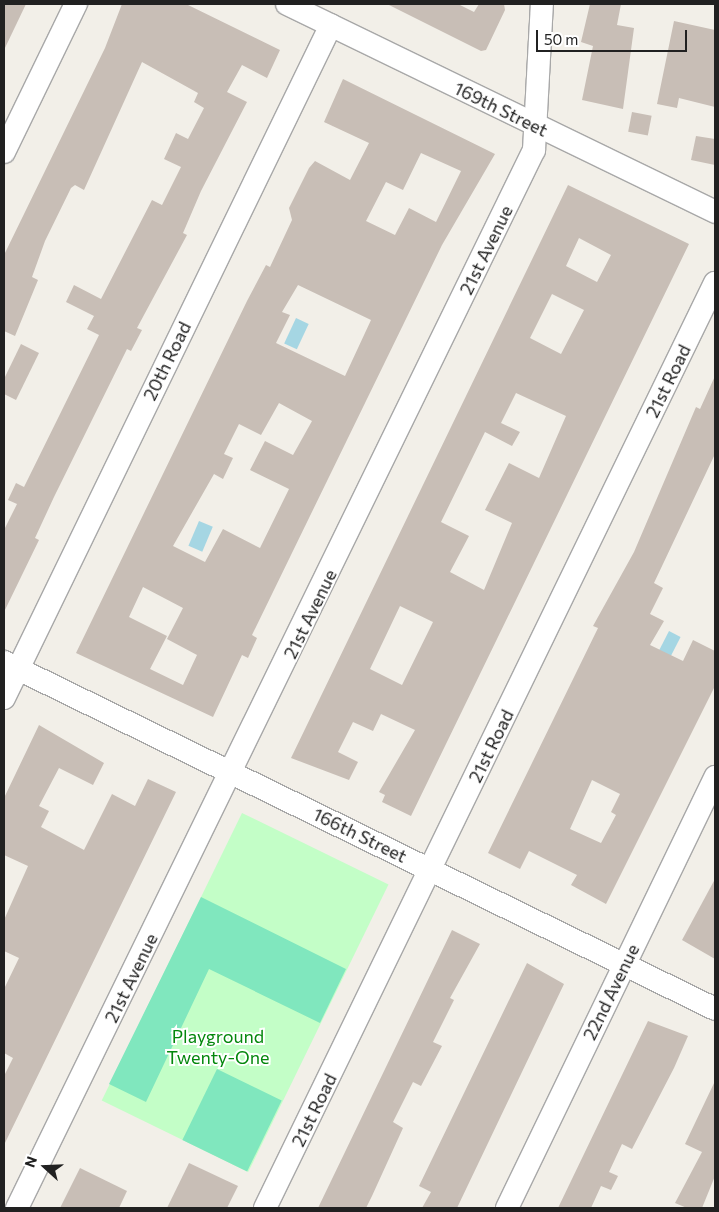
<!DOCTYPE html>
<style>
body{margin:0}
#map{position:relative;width:719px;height:1212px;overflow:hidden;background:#f2efe8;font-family:Commissioner,sans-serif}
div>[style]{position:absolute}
.park>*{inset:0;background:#c3fec7;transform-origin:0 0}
.pitch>*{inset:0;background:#80e7be;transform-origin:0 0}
.water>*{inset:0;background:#a5d6e3;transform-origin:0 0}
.building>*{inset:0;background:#c8beb6;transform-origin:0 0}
.roads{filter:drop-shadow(1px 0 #a8a8a8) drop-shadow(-1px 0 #a8a8a8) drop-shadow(0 1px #a8a8a8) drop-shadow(0 -1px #a8a8a8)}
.minor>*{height:22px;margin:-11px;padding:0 11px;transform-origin:11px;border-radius:11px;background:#fff}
span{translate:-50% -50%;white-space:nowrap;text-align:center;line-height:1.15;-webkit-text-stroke:4px #fff;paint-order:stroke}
.street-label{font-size:18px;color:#212121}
.park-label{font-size:18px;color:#03870c}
.frame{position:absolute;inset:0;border:5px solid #212121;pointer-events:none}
.north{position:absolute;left:20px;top:1142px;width:50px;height:50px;-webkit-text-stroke:4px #fff;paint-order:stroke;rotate:290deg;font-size:14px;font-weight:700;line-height:20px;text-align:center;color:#212121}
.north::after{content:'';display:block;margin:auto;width:18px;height:22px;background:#212121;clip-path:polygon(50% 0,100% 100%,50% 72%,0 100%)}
.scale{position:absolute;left:536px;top:30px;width:151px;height:22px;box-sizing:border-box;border:2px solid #212121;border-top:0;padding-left:6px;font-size:15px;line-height:18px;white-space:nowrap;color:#212121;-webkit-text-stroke:4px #fff;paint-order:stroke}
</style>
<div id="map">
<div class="park">
<div style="left:242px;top:813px;width:163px;height:320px;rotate:26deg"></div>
</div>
<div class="pitch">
<div style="clip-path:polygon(201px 897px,346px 969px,320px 1023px,209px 969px,146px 1102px,109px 1084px)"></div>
<div style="left:217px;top:1069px;width:72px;height:79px;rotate:26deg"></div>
</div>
<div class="water">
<div style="left:296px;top:318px;width:14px;height:28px;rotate:25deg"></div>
<div style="left:199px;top:521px;width:15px;height:27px;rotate:23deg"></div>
<div style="left:669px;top:631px;width:13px;height:29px;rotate:27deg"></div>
</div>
<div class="building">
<div style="clip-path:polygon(4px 4px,26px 4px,4px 50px)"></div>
<div style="clip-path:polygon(122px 4px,186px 4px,280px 50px,267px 78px,242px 65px,227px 92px,247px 102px,201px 191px,183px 233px,187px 235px,137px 328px,142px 330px,131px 351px,127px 349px,54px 497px,35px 538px,39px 540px,4px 612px,4px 530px,17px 504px,8px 500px,16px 483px,24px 487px,99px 335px,87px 329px,94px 316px,66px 302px,74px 285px,101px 299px,152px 200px,162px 205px,181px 167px,164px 159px,176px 133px,188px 139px,204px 108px,194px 102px,198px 93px,142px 62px,84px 190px,75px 185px,71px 188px,45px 241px,32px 277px,38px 280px,15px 336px,4px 331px,4px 255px,105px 48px)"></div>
<div style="clip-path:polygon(387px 4px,458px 4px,474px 12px,479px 4px,504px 4px,505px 10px,486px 50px,481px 51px)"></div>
<div style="clip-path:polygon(590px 4px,621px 4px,617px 25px,634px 28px,623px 109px,582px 100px,593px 46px,581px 42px)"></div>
<div style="clip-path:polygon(674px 21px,715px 30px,715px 107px,679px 98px,677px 108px,657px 104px)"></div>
<div style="clip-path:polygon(evenodd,343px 79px,495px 154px,442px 245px,252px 635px,257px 638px,248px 658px,242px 655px,213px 717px,76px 653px,247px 301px,266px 265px,270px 267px,292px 220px,289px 208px,309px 168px,315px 161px,350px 180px,369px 143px,324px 122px,343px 79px,421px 153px,461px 171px,436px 222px,409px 208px,395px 235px,366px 221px,386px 182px,403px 190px,421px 153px,343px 79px,298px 285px,371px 320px,345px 376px,276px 343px,290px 315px,282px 312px,298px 285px,343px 79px,279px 403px,312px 421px,293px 455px,265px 441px,250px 470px,289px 489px,260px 548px,223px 529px,205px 562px,173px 546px,214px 474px,223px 479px,233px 458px,224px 454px,239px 424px,261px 435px,279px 403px,343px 79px,143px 587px,183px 608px,167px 639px,197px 655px,183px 685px,150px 669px,167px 636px,129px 617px,143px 587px)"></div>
<div style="left:632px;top:112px;width:20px;height:20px;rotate:11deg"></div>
<div style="clip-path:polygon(696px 136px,715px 139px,715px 165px,691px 160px)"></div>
<div style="clip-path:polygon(evenodd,568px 185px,689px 244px,411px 816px,382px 802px,385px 795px,379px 792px,415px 730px,381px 714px,373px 731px,353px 722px,338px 752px,358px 762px,349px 780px,291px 758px,568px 185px,579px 238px,611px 255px,597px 282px,566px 266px,579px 238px,568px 185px,552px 294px,584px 310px,561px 354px,530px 338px,552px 294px,568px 185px,516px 393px,566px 416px,539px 478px,509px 463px,485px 510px,512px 523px,484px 590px,450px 572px,469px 536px,441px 522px,485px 432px,512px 446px,520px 432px,501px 423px,516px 393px,568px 185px,400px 606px,433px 622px,402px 685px,370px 669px,400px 606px)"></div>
<div style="clip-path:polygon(21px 344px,39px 353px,16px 400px,4px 394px,4px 379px)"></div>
<div style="clip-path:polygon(evenodd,715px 376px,715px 454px,654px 583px,663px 588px,650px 614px,664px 621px,650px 645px,683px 661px,693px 640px,715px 651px,715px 686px,606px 904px,571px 885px,577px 875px,529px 851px,520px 869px,488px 853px,598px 628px,593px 626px,634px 552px,696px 407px,700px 409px,715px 376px,592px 780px,620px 794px,611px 812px,616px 815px,601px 843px,570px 829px,592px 780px)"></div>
<div style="clip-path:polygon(39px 725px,104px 763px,93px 785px,59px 768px,39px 806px,49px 811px,41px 827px,84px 850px,112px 794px,135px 806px,148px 779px,176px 792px,4px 1145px,4px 1076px,13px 1058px,4px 1053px,4px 989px,19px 958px,4px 951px,4px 920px,28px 866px,4px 855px,4px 798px)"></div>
<div style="clip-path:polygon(715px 879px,715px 959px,682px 940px)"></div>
<div style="clip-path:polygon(452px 930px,480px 944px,450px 998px,454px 1000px,433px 1042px,442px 1046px,421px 1086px,413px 1082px,393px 1122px,403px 1128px,372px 1196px,366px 1208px,318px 1208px)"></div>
<div style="clip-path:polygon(527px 963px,564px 984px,457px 1208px,422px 1208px,431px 1192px,419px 1186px)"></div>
<div style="clip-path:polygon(648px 1021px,688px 1036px,674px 1068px,632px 1149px,622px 1144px,609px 1172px,618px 1176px,611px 1190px,601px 1186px,591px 1208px,558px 1208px)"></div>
<div style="clip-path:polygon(715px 1081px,715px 1176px,702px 1208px,687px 1208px,675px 1203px,702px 1152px,685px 1144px)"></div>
<div style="clip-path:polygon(189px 1163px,238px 1186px,227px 1208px,167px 1208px)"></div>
<div style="clip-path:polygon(80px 1168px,127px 1191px,119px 1208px,60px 1208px)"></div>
</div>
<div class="roads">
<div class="minor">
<div style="left:287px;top:4px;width:476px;rotate:25.9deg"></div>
<div style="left:4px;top:152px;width:165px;rotate:-64.1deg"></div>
<div style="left:4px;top:662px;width:791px;rotate:26.01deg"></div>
<div style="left:4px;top:698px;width:748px;rotate:-64.09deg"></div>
<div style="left:17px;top:1208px;width:1178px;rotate:-63.96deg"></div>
<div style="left:534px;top:150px;width:146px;rotate:-86.9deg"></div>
<div style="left:265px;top:1208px;width:1029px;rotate:-64.06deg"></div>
<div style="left:507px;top:1208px;width:479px;rotate:-64.2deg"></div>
</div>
</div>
<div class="street-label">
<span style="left:501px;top:109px;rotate:26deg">169th Street</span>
<span style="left:486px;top:250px;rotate:-64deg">21st Avenue</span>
<span style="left:167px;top:361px;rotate:-64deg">20th Road</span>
<span style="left:668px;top:381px;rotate:-64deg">21st Road</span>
<span style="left:310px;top:614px;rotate:-64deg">21st Avenue</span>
<span style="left:491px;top:746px;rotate:-64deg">21st Road</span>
<span style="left:360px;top:835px;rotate:26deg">166th Street</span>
<span style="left:131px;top:978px;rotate:-64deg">21st Avenue</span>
<span style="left:611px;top:992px;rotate:-64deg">22nd Avenue</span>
<span style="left:314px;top:1110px;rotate:-64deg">21st Road</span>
</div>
<div class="park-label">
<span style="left:218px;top:1047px">Playground<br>Twenty-One</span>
</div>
<div class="frame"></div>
<div class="north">N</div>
<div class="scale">50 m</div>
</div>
